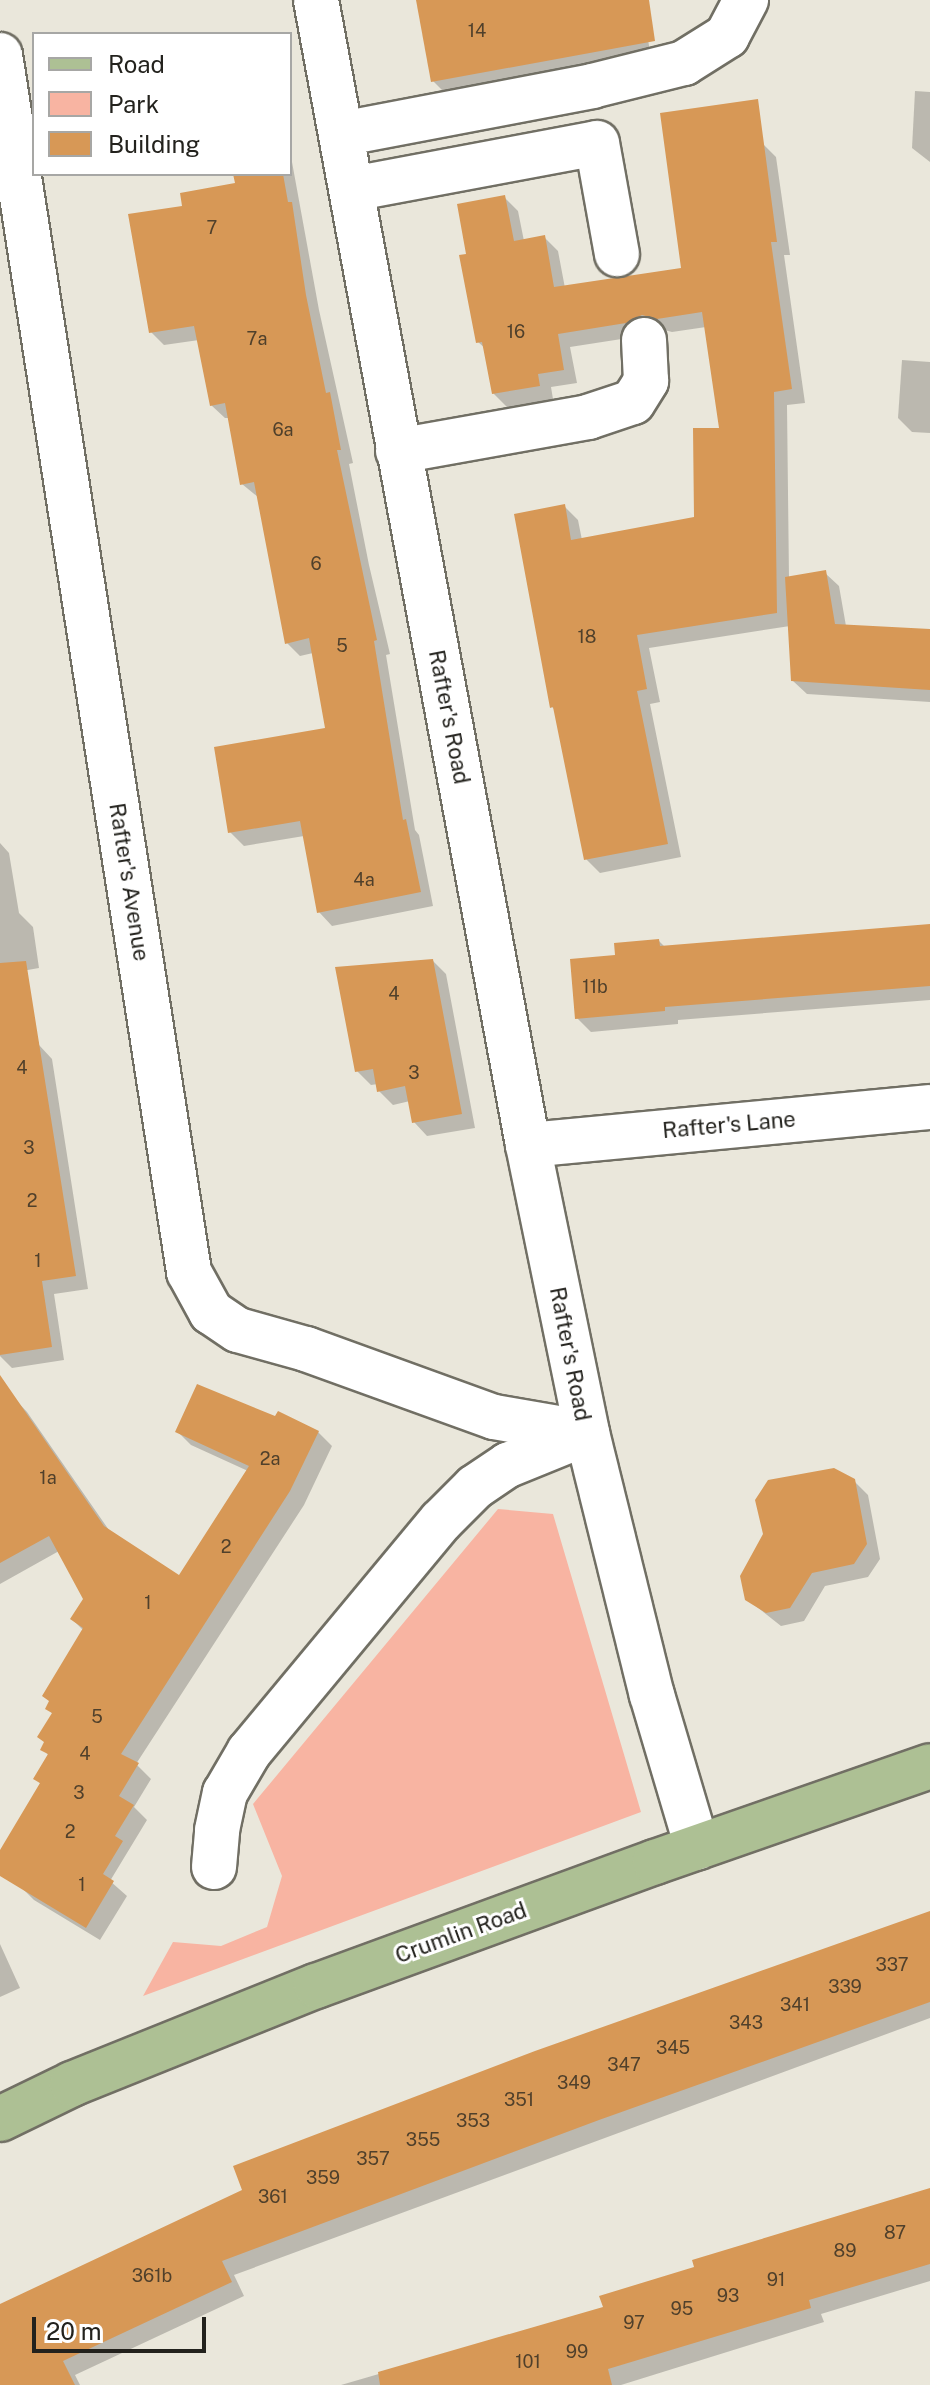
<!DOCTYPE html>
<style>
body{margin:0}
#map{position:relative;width:930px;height:2385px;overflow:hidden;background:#eae7db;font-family:"Public Sans",sans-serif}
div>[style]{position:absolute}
.green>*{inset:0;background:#f8b4a2}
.shadow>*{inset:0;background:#0003}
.building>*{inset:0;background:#d79856}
.roads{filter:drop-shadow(2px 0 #716f64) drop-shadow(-2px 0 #716f64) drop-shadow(0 2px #716f64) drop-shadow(0 -2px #716f64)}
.minor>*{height:44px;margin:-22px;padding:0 22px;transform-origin:22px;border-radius:22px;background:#fff}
.major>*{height:44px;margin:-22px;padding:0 22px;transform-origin:22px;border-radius:22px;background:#adc094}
span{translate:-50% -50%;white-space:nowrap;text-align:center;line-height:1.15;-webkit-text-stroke:6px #fff;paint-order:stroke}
.number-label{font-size:18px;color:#50402b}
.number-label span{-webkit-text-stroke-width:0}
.street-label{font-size:22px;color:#23221d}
.legend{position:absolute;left:32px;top:32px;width:260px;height:144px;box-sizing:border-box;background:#fff;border:2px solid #a7a7a5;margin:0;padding:10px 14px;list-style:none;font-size:24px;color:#23221d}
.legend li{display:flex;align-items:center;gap:16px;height:40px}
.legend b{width:40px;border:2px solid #a7a7a5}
.scale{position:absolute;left:32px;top:2317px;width:174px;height:36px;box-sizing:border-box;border:4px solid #23221d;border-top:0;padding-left:10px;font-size:24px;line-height:28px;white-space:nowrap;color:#23221d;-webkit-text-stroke:6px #fff;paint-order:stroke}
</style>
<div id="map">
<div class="green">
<div style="clip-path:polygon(498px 1509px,553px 1514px,641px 1812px,143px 1996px,173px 1942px,221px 1946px,267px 1927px,282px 1876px,253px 1804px)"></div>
</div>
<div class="shadow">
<div style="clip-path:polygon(418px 0,641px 0,651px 57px,446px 94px,433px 81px)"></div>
<div style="clip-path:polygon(915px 91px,930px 92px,930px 162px,912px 148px)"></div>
<div style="clip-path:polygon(763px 144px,776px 157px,790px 255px,784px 255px,805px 403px,787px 405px,789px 578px,825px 573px,839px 586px,846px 626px,930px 631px,930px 702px,807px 694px,793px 681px,790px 626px,649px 648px,660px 702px,650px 704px,681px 857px,600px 873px,586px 859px,556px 711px,552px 707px,564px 506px,578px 520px,582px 540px,696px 519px,721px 430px,706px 327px,672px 332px,657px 328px,641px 336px,570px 347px,577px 383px,551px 387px,553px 399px,507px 407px,493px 393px,486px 349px,478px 342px,468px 256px,504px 197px,518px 211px,524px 241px,544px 237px,558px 251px,565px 288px,683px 270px)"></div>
<div style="clip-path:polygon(290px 151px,319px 310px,353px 463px,349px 464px,369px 565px,390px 654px,386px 655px,415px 830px,419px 835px,433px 906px,332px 926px,319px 912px,304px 836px,244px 846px,230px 832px,327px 729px,313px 653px,300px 656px,287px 643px,258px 497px,242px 484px,230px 418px,225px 418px,211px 405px,199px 340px,164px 345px,151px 332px,185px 207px,237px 185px,235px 174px,290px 174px)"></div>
<div style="clip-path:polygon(902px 360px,930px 362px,930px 433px,912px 432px,898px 418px)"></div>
<div style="clip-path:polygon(0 843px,9px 853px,19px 913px,33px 927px,39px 968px,22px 971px,39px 1045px,52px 1059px,88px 1289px,54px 1294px,64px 1360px,12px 1368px,0 1356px)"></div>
<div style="clip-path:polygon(930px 926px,930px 1000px,678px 1020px,678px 1024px,591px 1032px,577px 1018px,617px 957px,659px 941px,665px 947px)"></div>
<div style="clip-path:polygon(433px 961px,446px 974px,475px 1128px,427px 1136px,414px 1122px,410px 1101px,393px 1105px,379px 1091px,378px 1084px,371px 1085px,357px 1071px)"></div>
<div style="clip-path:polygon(14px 1398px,27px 1412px,111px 1533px,179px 1577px,248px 1471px,191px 1445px,177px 1431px,276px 1418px,318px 1432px,332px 1446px,304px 1505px,136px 1764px,151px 1779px,134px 1807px,147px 1820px,110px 1881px,127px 1896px,100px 1940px,34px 1900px,22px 1888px,42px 1785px,35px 1779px,49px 1756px,43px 1749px,53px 1714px,47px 1708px,84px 1631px,72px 1619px,85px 1599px,59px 1551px,0 1584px,0 1406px)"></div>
<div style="clip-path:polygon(854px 1481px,868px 1495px,880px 1559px,868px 1577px,825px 1586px,804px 1621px,781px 1626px,747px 1599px,765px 1534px)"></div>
<div style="clip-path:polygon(930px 1913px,930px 2018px,234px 2275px,244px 2296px,75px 2375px,80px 2385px,0 2385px,0 2305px)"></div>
<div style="clip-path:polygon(0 1944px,20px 1988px,0 1997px)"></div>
<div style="clip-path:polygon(930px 2190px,930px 2281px,821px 2314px,824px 2322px,621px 2385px,341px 2385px,605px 2308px)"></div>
</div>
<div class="building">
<div style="clip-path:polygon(416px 0,649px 0,655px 41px,431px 82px)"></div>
<div style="clip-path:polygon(758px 99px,777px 242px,771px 242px,792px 389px,774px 392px,777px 613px,637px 635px,647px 689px,637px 691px,668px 844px,584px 860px,553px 707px,550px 708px,514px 514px,565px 504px,571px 540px,694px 517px,693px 428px,719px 428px,702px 312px,657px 319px,642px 315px,626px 323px,558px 334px,564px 370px,538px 374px,540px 386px,492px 394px,482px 342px,476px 343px,459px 255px,466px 254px,457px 204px,505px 195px,514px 241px,545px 235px,554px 287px,681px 268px,660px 113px)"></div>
<div style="clip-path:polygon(233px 174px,283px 174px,288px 202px,292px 202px,306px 295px,326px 393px,330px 392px,341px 450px,337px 450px,377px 640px,374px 641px,403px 820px,406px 819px,421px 892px,317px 913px,300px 821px,228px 833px,214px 747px,325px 728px,309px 638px,285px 644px,254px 482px,240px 485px,225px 403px,210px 406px,194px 326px,149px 333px,128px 214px,182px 206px,180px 193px,235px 183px)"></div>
<div style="clip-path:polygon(826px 570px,835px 624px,930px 629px,930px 690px,791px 681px,785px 577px)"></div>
<div style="clip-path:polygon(930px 924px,930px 986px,665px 1007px,665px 1011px,575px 1019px,570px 959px,615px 955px,614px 943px,659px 939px,660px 946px)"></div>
<div style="clip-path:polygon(433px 959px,462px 1114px,412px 1123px,405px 1086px,377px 1092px,373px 1069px,355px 1072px,335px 967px)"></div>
<div style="clip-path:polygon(26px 961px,76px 1276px,42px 1281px,52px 1347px,0 1355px,0 963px)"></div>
<div style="clip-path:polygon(0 1375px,104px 1526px,179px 1575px,249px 1466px,175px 1432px,197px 1384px,275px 1416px,278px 1411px,319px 1431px,290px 1491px,121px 1754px,139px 1763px,119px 1796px,134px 1805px,115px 1836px,123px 1841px,103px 1874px,114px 1881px,86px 1928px,0 1876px,0 1850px,40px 1783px,33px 1779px,48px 1754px,40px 1750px,44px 1742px,37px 1737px,52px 1713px,45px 1709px,49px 1701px,42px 1696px,83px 1628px,70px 1619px,83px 1599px,49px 1536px,0 1563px)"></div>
<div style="clip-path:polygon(834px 1468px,855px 1479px,867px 1544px,854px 1564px,812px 1573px,790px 1608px,766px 1613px,745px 1600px,740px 1576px,763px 1534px,755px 1500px,768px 1480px)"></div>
<div style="clip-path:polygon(930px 1911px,930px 2002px,599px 2120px,222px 2261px,232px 2282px,63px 2361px,75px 2385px,0 2385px,0 2304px,242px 2190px,233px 2166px,535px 2051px)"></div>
<div style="clip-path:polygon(930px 2188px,930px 2264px,809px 2300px,811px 2308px,608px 2369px,612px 2385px,380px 2385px,378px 2372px,603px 2307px,599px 2296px,694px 2267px,692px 2260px)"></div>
</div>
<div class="roads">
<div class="minor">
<div style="left:316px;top:0;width:1164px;rotate:79.51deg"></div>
<div style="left:528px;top:1145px;width:294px;rotate:78.4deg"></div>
<div style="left:587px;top:1433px;width:270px;rotate:76.1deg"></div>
<div style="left:652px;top:1695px;width:159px;rotate:73.5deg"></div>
<div style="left:0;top:55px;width:1232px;rotate:81.17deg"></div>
<div style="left:189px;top:1272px;width:46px;rotate:61.2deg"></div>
<div style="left:211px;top:1312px;width:32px;rotate:34deg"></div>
<div style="left:238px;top:1330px;width:71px;rotate:15.6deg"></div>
<div style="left:306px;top:1349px;width:200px;rotate:19.9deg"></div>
<div style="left:494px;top:1417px;width:94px;rotate:9.8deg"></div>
<div style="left:341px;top:134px;width:256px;rotate:-10.8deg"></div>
<div style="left:592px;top:86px;width:95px;rotate:-14deg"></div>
<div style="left:684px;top:63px;width:51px;rotate:-32.1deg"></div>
<div style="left:727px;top:36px;width:41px;rotate:-62.2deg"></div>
<div style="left:352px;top:189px;width:249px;rotate:-10.6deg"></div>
<div style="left:597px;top:143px;width:113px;rotate:79.8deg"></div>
<div style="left:398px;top:451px;width:193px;rotate:-10.1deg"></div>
<div style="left:588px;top:417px;width:47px;rotate:-18.4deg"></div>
<div style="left:633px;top:402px;width:25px;rotate:-58deg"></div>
<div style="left:646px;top:381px;width:41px;rotate:-92.8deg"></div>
<div style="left:528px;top:1145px;width:404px;rotate:-5.4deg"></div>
<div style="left:214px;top:1867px;width:37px;rotate:-85deg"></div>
<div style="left:217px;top:1830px;width:38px;rotate:-78deg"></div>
<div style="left:225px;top:1793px;width:48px;rotate:-59.7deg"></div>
<div style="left:249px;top:1752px;width:300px;rotate:-50.3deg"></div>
<div style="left:441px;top:1521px;width:48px;rotate:-45deg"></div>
<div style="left:475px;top:1487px;width:40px;rotate:-34deg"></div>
<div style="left:508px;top:1465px;width:85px;rotate:-22.1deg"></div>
</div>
<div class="major">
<div style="left:0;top:2119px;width:80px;rotate:-25.9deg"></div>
<div style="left:72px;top:2084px;width:263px;rotate:-21.9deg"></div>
<div style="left:316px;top:1986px;width:361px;rotate:-20.1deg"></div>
<div style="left:655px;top:1862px;width:291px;rotate:-19.2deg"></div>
</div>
</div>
<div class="number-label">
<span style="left:477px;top:31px">14</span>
<span style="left:212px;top:228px">7</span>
<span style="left:516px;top:332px">16</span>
<span style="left:257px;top:339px">7a</span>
<span style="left:283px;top:430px">6a</span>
<span style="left:316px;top:564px">6</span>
<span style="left:587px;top:637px">18</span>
<span style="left:342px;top:646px">5</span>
<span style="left:364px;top:880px">4a</span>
<span style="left:595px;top:987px">11b</span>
<span style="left:394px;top:994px">4</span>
<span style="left:22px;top:1068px">4</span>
<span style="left:414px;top:1073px">3</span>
<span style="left:29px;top:1148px">3</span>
<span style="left:32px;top:1201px">2</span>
<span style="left:38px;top:1261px">1</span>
<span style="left:270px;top:1459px">2a</span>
<span style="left:48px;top:1478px">1a</span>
<span style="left:226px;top:1547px">2</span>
<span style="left:148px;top:1603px">1</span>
<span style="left:97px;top:1717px">5</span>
<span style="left:85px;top:1754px">4</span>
<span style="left:79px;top:1793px">3</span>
<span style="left:70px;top:1832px">2</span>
<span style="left:82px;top:1885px">1</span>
<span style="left:892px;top:1965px">337</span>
<span style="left:845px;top:1987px">339</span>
<span style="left:795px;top:2005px">341</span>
<span style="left:746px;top:2023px">343</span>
<span style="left:673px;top:2048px">345</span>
<span style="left:624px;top:2065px">347</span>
<span style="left:574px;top:2083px">349</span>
<span style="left:519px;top:2100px">351</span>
<span style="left:473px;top:2121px">353</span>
<span style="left:423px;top:2140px">355</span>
<span style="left:373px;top:2159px">357</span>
<span style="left:323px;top:2178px">359</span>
<span style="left:273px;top:2197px">361</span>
<span style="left:895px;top:2233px">87</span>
<span style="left:845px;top:2251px">89</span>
<span style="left:152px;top:2276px">361b</span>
<span style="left:776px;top:2280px">91</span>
<span style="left:728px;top:2296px">93</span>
<span style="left:682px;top:2309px">95</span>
<span style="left:634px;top:2323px">97</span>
<span style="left:577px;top:2352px">99</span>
<span style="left:528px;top:2362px">101</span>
</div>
<div class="street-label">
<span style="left:449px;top:717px;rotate:79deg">Rafter's Road</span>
<span style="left:129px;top:882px;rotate:81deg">Rafter's Avenue</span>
<span style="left:729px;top:1125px;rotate:-5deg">Rafter's Lane</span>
<span style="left:570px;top:1354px;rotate:79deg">Rafter's Road</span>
<span style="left:461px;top:1933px;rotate:-20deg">Crumlin Road</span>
</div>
<ul class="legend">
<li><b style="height:10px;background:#adc094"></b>Road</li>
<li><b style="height:22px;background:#f8b4a2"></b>Park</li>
<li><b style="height:22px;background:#d79856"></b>Building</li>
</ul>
<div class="scale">20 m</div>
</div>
